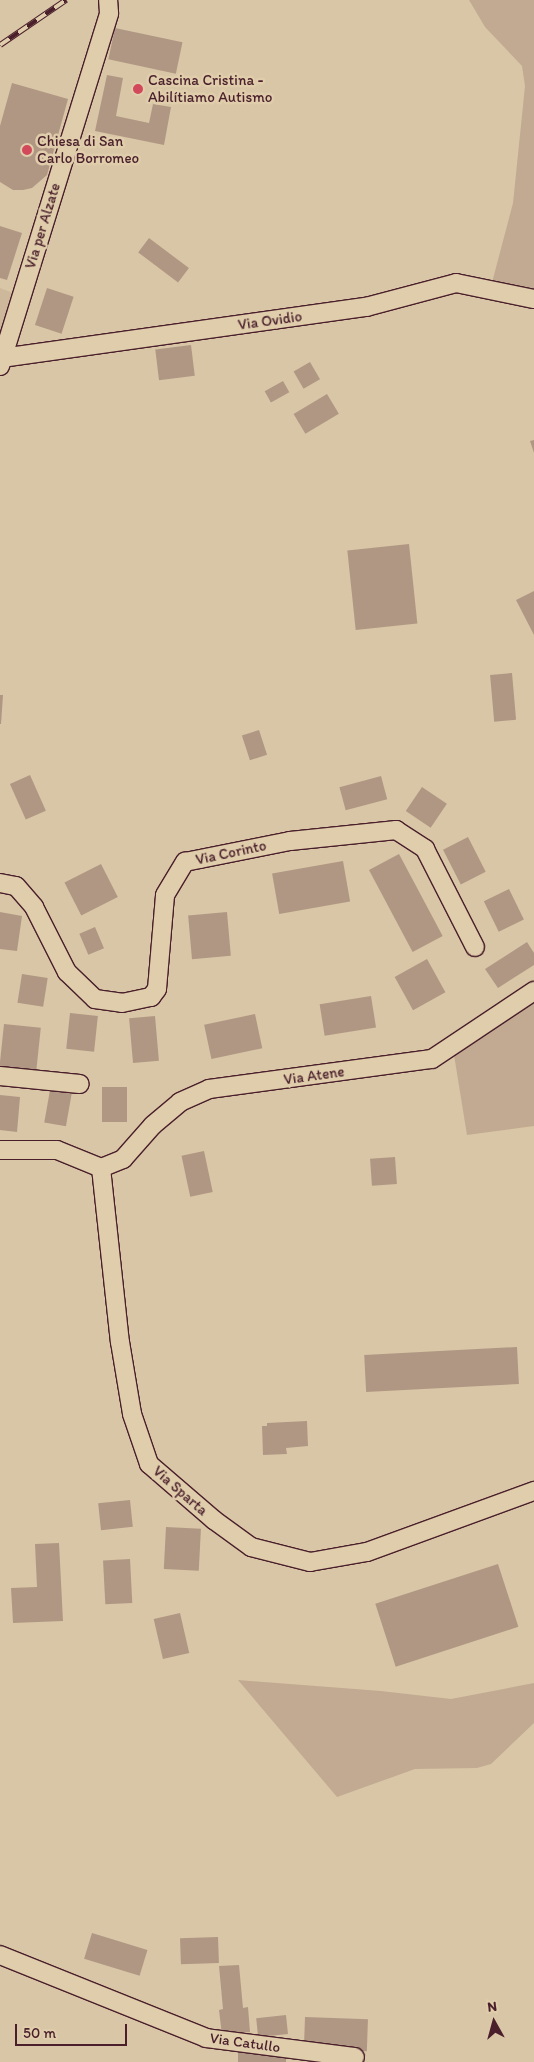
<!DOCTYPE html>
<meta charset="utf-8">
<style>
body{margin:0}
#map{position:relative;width:534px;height:2062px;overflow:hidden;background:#d9c6a6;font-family:Itim,sans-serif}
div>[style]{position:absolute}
.built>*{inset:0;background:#cdb89c}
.green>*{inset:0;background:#c2aa92}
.building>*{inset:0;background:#b09783;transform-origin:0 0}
.roads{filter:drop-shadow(1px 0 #4a1f2b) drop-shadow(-1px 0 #4a1f2b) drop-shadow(0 1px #4a1f2b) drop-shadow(0 -1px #4a1f2b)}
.minor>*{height:18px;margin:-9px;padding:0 9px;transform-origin:9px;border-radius:9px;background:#dfcdab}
.rail>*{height:5.5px;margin-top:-2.75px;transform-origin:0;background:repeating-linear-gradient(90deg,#dfcdab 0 11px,#4a1f2b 0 22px);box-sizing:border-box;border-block:1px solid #4a1f2b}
.dots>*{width:14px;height:14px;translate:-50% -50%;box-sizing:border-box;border:2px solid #dfcdab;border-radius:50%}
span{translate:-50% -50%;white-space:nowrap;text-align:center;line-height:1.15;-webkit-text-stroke:5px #dfcdab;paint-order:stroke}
.poi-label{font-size:15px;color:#4a1f2b}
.left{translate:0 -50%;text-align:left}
.street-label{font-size:15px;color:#4a1f2b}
.north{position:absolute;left:469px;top:1997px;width:50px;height:50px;-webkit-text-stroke:4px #dfcdab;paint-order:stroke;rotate:353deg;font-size:14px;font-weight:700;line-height:20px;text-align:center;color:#4a1f2b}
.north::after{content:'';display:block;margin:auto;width:18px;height:22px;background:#4a1f2b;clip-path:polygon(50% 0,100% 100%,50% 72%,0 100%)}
.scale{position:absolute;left:15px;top:2024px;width:112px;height:22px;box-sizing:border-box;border:2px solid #4a1f2b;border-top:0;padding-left:6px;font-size:15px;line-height:18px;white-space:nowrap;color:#4a1f2b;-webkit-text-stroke:4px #dfcdab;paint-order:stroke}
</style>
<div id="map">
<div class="built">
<div style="clip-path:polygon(0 288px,13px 293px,0 335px)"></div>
</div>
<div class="green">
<div style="clip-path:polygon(469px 0,534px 0,534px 308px,509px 303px,489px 294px,513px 203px,525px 86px,522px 66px,485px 27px)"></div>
<div style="clip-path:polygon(534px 998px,534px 1126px,467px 1135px,454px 1055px)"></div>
<div style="clip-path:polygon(238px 1680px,381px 1691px,451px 1699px,534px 1683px,534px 1723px,491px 1764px,477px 1768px,415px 1769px,337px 1797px)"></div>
</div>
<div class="building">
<div style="left:115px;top:28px;width:69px;height:32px;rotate:12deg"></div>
<div style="clip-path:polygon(107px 75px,123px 78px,116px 116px,149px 123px,153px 104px,171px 107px,164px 145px,95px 131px)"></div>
<div style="clip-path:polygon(12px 83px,68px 99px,47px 175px,32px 188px,23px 190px,13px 190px,0 182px,0 126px)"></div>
<div style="clip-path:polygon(0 226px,22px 233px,7px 280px,0 278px)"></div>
<div style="left:149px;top:238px;width:50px;height:18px;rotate:37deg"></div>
<div style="left:47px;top:288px;width:28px;height:39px;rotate:18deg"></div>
<div style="left:191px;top:345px;width:31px;height:36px;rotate:83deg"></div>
<div style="left:310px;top:362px;width:20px;height:19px;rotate:60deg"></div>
<div style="left:283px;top:381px;width:13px;height:21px;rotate:61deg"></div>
<div style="left:327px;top:394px;width:23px;height:39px;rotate:59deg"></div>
<div style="clip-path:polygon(534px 440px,534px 453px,530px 441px)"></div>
<div style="left:409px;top:544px;width:80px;height:62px;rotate:84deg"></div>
<div style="clip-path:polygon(534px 591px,534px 635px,516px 600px)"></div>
<div style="left:512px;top:673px;width:47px;height:22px;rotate:85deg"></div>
<div style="clip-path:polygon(0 695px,3px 695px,1px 724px,0 724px)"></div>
<div style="left:259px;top:730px;width:26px;height:18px;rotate:72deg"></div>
<div style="left:30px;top:775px;width:39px;height:22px;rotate:66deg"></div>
<div style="left:381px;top:776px;width:24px;height:43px;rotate:75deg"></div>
<div style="left:422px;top:787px;width:30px;height:29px;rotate:34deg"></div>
<div style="left:468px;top:837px;width:39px;height:28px;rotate:63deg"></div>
<div style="left:399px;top:854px;width:93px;height:34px;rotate:62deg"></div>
<div style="left:343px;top:861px;width:41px;height:72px;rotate:80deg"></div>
<div style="left:101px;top:864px;width:37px;height:41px;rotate:63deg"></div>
<div style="left:509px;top:889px;width:34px;height:28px;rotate:64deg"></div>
<div style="clip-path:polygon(0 912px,22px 916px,17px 951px,0 949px)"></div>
<div style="left:227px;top:912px;width:44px;height:39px;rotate:85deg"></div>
<div style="left:95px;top:927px;width:23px;height:17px;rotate:67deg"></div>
<div style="clip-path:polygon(527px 942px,534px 953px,534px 965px,498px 988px,485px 969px)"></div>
<div style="left:427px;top:959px;width:38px;height:37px;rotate:61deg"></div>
<div style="left:22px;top:974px;width:26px;height:29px;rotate:9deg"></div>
<div style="left:371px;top:996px;width:32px;height:52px;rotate:81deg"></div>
<div style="left:70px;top:1013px;width:28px;height:36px;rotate:6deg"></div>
<div style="left:255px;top:1014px;width:35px;height:52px;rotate:78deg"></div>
<div style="left:155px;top:1016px;width:45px;height:26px;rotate:85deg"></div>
<div style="left:4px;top:1024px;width:37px;height:47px;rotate:6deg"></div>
<div style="left:102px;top:1087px;width:25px;height:35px"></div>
<div style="left:50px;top:1090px;width:22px;height:33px;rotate:10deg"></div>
<div style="clip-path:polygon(0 1095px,20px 1097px,17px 1132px,0 1130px)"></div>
<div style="left:204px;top:1151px;width:42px;height:23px;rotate:78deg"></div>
<div style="left:395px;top:1157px;width:27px;height:25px;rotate:86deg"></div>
<div style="left:517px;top:1347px;width:37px;height:153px;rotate:87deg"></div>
<div style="clip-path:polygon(307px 1421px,308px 1446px,286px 1448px,287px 1454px,263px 1455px,262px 1426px,267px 1426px,267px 1423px)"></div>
<div style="left:130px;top:1500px;width:27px;height:32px;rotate:84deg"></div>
<div style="left:166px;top:1527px;width:35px;height:42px;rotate:3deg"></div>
<div style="clip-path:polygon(59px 1543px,63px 1621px,13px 1623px,11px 1588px,37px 1587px,35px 1544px)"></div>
<div style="left:130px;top:1559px;width:44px;height:27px;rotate:87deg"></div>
<div style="left:498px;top:1564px;width:66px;height:129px;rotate:72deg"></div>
<div style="left:180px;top:1613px;width:41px;height:27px;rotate:77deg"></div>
<div style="left:92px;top:1933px;width:58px;height:27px;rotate:17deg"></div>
<div style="left:218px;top:1937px;width:26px;height:38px;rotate:88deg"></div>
<div style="clip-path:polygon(239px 1965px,243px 2008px,248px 2007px,250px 2032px,222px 2035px,219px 2010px,223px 2009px,219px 1966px)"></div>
<div style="left:286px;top:2015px;width:19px;height:30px;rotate:84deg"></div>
<div style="left:305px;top:2017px;width:63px;height:32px;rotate:2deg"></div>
<div style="left:286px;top:2049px;width:13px;height:48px;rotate:90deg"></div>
</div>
<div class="roads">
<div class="minor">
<div style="left:2px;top:358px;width:368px;rotate:-8deg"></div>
<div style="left:366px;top:307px;width:93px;rotate:-14.9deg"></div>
<div style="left:456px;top:283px;width:80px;rotate:11.6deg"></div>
<div style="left:0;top:366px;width:369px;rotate:-72.8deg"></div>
<div style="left:109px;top:13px;width:13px;rotate:-94deg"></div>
<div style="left:0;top:883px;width:16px;rotate:11deg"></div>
<div style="left:16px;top:886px;width:28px;rotate:49deg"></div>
<div style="left:34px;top:907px;width:73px;rotate:63.1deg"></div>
<div style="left:67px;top:972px;width:39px;rotate:44deg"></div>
<div style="left:95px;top:999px;width:27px;rotate:8deg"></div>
<div style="left:122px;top:1003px;width:30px;rotate:-12deg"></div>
<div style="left:151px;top:997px;width:10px;rotate:-53deg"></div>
<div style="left:157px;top:989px;width:94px;rotate:-85.1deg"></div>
<div style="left:165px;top:895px;width:39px;rotate:-59deg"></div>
<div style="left:185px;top:862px;width:107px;rotate:-11.3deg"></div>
<div style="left:290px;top:841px;width:107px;rotate:-5.9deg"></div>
<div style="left:396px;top:830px;width:35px;rotate:33deg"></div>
<div style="left:425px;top:849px;width:110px;rotate:63deg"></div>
<div style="left:0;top:1076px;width:80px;rotate:5.7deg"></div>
<div style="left:0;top:1150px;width:57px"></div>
<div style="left:57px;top:1150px;width:48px;rotate:22.2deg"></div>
<div style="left:101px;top:1168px;width:175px;rotate:83.8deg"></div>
<div style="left:120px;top:1342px;width:73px;rotate:80.5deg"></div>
<div style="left:132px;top:1414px;width:53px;rotate:71.2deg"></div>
<div style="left:149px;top:1464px;width:86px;rotate:40.7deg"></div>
<div style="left:214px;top:1520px;width:46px;rotate:36.1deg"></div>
<div style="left:251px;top:1547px;width:61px;rotate:14.3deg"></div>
<div style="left:310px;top:1562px;width:58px;rotate:-10deg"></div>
<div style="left:367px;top:1552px;width:178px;rotate:-20.1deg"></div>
<div style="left:101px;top:1168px;width:24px;rotate:-22deg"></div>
<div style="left:123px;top:1159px;width:45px;rotate:-48.6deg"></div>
<div style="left:153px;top:1125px;width:35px;rotate:-40deg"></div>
<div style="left:180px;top:1102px;width:32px;rotate:-24deg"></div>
<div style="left:209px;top:1089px;width:225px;rotate:-7.7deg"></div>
<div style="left:432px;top:1059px;width:123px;rotate:-33.7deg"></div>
<div style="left:0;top:1955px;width:222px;rotate:21.9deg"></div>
<div style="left:206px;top:2038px;width:150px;rotate:7.3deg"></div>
</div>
</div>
<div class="rail">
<div style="left:0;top:45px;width:80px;rotate:-34.3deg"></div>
</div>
<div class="dots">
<div style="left:138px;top:89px;background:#d1495b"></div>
<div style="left:27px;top:150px;background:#d1495b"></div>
</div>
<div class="poi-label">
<span class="left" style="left:148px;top:89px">Cascina Cristina -<br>Abilítiamo Autismo</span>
<span class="left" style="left:37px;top:150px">Chiesa di San<br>Carlo Borromeo</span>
</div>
<div class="street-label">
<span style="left:43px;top:226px;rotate:-73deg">Via per Alzate</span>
<span style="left:270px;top:321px;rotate:-8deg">Via Ovidio</span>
<span style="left:231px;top:853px;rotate:-12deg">Via Corinto</span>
<span style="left:314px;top:1076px;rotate:-8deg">Via Atene</span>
<span style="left:180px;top:1491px;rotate:41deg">Via Sparta</span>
<span style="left:245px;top:2043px;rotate:8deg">Via Catullo</span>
</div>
<div class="north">N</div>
<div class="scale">50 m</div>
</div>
